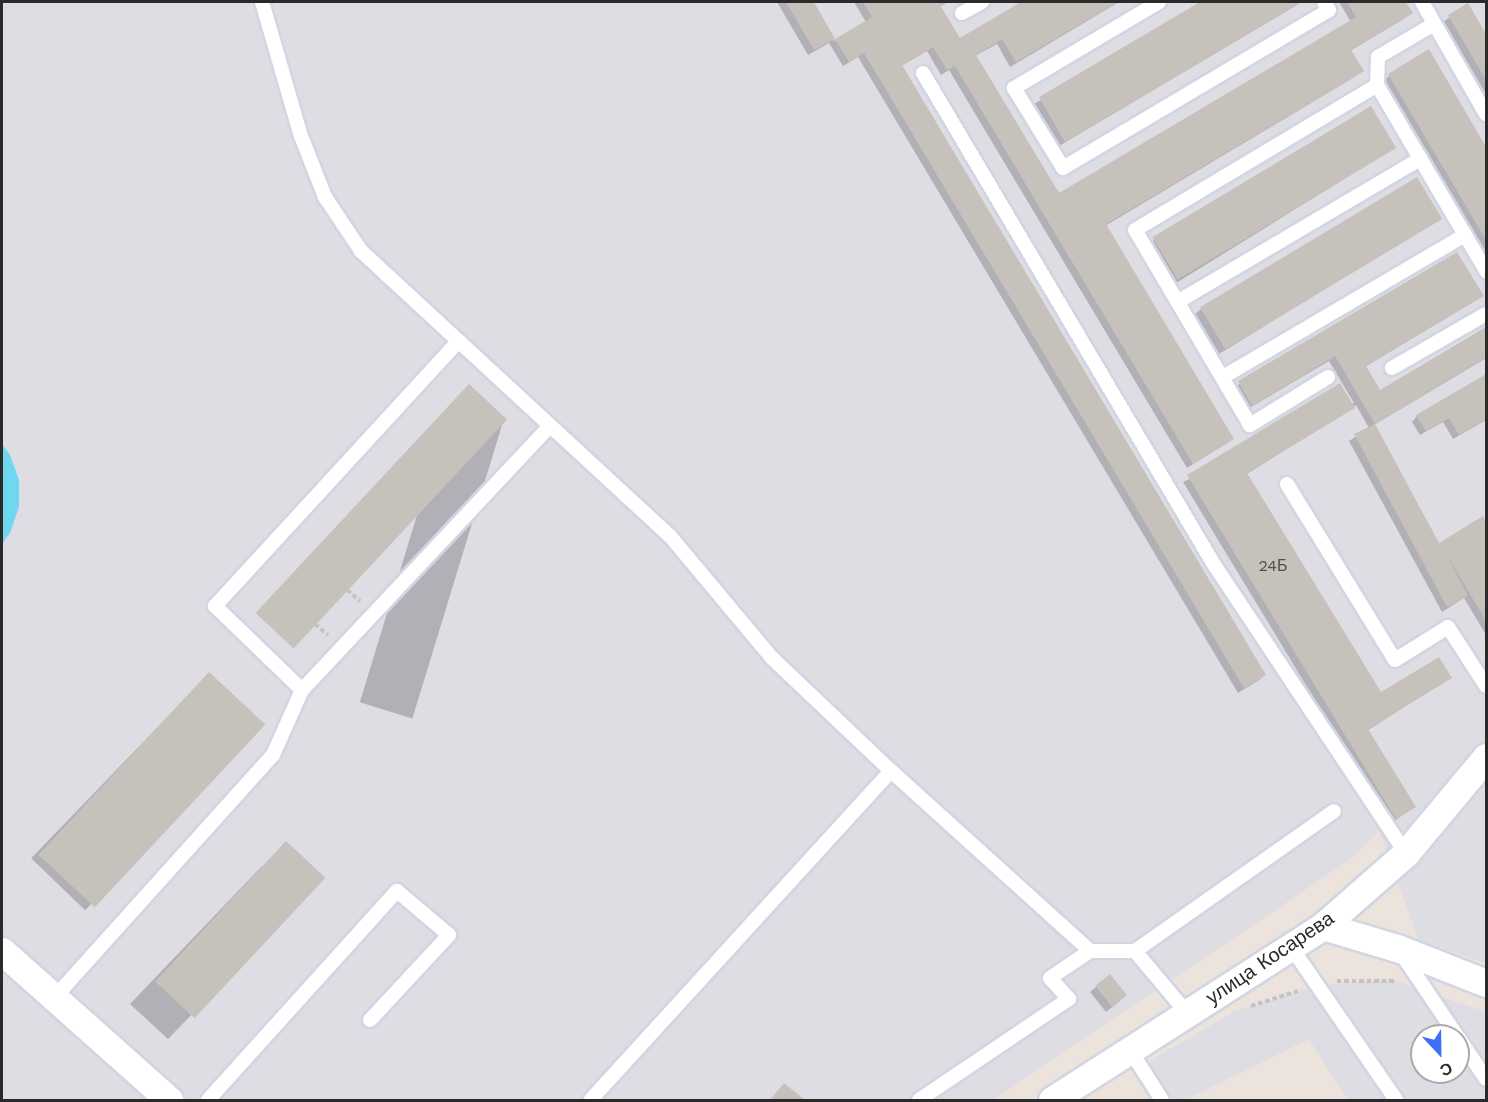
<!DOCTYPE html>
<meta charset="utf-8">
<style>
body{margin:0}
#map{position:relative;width:1488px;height:1102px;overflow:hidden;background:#ece4dc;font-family:"Work Sans",sans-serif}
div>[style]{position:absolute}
.industrial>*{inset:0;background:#dedde4}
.water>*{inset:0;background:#6fd8ee}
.shadow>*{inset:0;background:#0003;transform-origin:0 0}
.building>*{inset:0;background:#c7c1bc;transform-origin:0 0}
.path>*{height:4px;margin-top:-2px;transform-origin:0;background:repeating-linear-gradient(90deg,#c3c3c3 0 4.5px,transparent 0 7.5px)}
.roads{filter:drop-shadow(2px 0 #d1d6e3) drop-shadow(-2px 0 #d1d6e3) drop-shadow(0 2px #d1d6e3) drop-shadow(0 -2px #d1d6e3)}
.lane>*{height:14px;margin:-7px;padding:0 7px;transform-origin:7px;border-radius:7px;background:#fff}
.street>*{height:27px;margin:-13.5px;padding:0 13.5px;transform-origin:13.5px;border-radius:13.5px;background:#fff}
span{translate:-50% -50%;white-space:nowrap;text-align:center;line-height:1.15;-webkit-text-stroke:6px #fff;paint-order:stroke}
.number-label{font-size:16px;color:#51504e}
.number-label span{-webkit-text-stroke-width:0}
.street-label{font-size:20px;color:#2a2a2a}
.frame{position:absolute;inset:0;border:3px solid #2a2a2a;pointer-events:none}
.north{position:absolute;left:1410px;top:1024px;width:60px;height:60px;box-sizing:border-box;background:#fff;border:2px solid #aaa;border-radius:50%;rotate:158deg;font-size:16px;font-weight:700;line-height:24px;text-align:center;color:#2a2a2a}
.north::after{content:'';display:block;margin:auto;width:21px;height:27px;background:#3c70f9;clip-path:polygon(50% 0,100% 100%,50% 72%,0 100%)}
</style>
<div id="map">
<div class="industrial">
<div style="clip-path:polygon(2px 2px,1486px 2px,1486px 963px,1419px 941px,1379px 831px,1348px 861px,993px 1100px,2px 1100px)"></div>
<div style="clip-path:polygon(evenodd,1390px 979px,1486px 1012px,1486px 1100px,1348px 1100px,1309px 1039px,1185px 1100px,1162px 1100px,1141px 1066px,1233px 1012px,1316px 985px,1390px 979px,1422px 1036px,1458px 1036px,1458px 1072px,1422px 1072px,1422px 1036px)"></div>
</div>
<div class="water">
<div style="clip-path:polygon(2px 444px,10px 455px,19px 480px,19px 507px,10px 533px,2px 544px)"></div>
</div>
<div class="shadow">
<div style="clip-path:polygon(777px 2px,812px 2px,835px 41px,866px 22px,854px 2px,948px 2px,939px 7px,959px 40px,1024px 2px,1119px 2px,1010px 67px,997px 44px,975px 56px,1059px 196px,1351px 22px,1339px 2px,1404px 2px,1411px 13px,1405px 18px,1350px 51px,1362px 71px,1356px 76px,1105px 226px,1233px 439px,1187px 468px,949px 70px,941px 75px,927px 51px,901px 66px,1265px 675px,1259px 680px,1238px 693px,858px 57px,843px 66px,829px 43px,808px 55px)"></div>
<div style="clip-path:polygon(1203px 2px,1243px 2px,1245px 5px,1251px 2px,1302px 2px,1059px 146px,1034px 104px)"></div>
<div style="clip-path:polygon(1468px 5px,1486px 37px,1486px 94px,1443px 22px)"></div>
<div style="clip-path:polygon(1428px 52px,1486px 150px,1486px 254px,1383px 80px)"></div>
<div style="clip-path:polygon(1394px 148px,1173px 285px,1149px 246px,1154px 240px)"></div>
<div style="clip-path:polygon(1440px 218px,1219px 354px,1195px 314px,1201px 309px)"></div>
<div style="clip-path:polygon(1456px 254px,1482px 296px,1365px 367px,1380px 392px,1486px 329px,1486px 358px,1374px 425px,1438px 545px,1482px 518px,1486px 525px,1486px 635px,1464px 598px,1442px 612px,1349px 441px,1369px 428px,1356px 405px,1247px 474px,1380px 694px,1450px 678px,1368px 730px,1414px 807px,1390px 824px,1183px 482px,1354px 403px,1329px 361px,1246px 410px,1233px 388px)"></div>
<div style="clip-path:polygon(1486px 376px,1486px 420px,1453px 439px,1443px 422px,1420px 435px,1412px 422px,1417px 416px)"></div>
<div style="left:451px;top:404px;width:55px;height:312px;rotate:17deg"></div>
<div style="left:209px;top:674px;width:75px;height:256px;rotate:44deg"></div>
<div style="clip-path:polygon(262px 866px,323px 879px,168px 1039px,130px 1004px)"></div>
<div style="clip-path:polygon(1096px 987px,1120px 1001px,1106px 1012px,1090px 992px)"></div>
</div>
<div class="building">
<div style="clip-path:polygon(786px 2px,814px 2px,835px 39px,814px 50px)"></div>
<div style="clip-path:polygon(863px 2px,946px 2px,940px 5px,960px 38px,1021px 2px,1118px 2px,1016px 62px,1002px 39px,976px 55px,1059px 193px,1356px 17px,1347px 2px,1406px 2px,1413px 13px,1351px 50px,1364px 71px,1106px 224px,1234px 439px,1193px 464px,955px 66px,947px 70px,933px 47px,902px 65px,1266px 675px,1244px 688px,864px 53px,849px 62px,835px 39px,872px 17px)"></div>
<div style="clip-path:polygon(1200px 2px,1302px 2px,1065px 142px,1039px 97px)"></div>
<div style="clip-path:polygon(1468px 3px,1486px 34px,1486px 80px,1448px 15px)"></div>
<div style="clip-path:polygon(1429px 49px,1486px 147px,1486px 240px,1388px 74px)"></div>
<div style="left:1371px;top:106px;width:49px;height:255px;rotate:59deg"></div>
<div style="left:1417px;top:177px;width:49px;height:253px;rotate:59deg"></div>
<div style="clip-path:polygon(1457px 252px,1484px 296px,1366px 366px,1380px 390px,1486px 327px,1486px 357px,1375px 424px,1439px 543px,1483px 516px,1486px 522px,1486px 621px,1445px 552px,1468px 596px,1447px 607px,1354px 434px,1375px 424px,1335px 356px,1252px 406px,1238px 381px)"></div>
<div style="clip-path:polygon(1486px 374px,1486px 419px,1459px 435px,1449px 418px,1426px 431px,1416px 415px)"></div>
<div style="clip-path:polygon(1340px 383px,1355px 408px,1247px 473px,1381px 692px,1439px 657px,1452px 678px,1368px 729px,1416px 807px,1396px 819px,1187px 475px)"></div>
<div style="left:469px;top:384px;width:52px;height:313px;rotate:43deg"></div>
<div style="left:209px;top:672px;width:77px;height:250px;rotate:43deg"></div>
<div style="left:286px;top:841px;width:54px;height:192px;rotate:43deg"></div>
<div style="left:1110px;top:974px;width:27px;height:19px;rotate:51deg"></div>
<div style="clip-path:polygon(784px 1083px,805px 1100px,770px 1100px)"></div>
</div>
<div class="path">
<div style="left:347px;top:590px;width:17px;rotate:40deg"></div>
<div style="left:315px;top:624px;width:17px;rotate:40deg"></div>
<div style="left:1337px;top:981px;width:58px"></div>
<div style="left:1251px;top:1006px;width:49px;rotate:-17.7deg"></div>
</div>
<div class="roads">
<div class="lane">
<div style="left:262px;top:2px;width:140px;rotate:73.8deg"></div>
<div style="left:301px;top:136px;width:66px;rotate:68.5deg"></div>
<div style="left:325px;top:197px;width:65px;rotate:56.3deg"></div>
<div style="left:361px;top:251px;width:420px;rotate:42.7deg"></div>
<div style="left:670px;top:536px;width:160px;rotate:50.1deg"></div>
<div style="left:773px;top:659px;width:163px;rotate:43.5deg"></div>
<div style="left:891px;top:771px;width:445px;rotate:132.4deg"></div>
<div style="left:1159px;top:2px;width:169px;rotate:149.3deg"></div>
<div style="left:1014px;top:88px;width:94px;rotate:58.5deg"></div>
<div style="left:1063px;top:168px;width:309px;rotate:-30.7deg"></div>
<div style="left:1329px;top:10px;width:9px;rotate:-122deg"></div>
<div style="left:1422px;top:2px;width:129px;rotate:60.3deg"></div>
<div style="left:962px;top:13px;width:23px;rotate:-29deg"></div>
<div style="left:923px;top:73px;width:569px;rotate:59.38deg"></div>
<div style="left:1213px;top:563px;width:348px;rotate:56.4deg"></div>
<div style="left:1377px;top:85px;width:216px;rotate:59.6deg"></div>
<div style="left:1179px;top:301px;width:280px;rotate:-30.5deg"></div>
<div style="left:1392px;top:368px;width:108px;rotate:-29.9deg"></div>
<div style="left:1223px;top:377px;width:281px;rotate:-30.4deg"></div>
<div style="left:1328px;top:377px;width:92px;rotate:148.4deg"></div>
<div style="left:1250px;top:425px;width:226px;rotate:-120.5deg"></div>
<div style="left:1135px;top:230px;width:282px;rotate:-30.9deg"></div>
<div style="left:1377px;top:85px;width:28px;rotate:-88deg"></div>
<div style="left:1378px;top:57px;width:65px;rotate:-30.5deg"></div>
<div style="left:1287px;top:484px;width:206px;rotate:58.5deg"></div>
<div style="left:1395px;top:660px;width:62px;rotate:-31.9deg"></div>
<div style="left:1448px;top:627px;width:70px;rotate:57.2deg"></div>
<div style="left:302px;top:690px;width:121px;rotate:-136deg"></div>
<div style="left:215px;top:606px;width:360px;rotate:-47.4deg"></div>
<div style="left:891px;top:771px;width:268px;rotate:42.1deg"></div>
<div style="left:1291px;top:947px;width:186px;rotate:55.5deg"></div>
<div style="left:1401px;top:953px;width:100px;rotate:56deg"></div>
<div style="left:54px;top:998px;width:327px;rotate:-48deg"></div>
<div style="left:273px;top:755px;width:71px;rotate:-66deg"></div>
<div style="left:302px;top:690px;width:362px;rotate:-46.8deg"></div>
<div style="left:1187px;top:1013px;width:81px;rotate:-130deg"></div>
<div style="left:1135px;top:951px;width:243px;rotate:-35.1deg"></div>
<div style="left:1458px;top:1037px;width:50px;rotate:56.3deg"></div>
<div style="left:1130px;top:1050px;width:59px;rotate:57.4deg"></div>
<div style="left:208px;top:1100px;width:282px;rotate:-47.9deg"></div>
<div style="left:397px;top:891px;width:68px;rotate:40.2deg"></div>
<div style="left:449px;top:935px;width:116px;rotate:132.9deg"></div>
<div style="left:919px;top:1100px;width:181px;rotate:-34deg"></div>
<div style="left:1069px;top:999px;width:28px;rotate:-132deg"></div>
<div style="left:1050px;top:978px;width:48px;rotate:-34deg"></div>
<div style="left:1090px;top:951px;width:45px"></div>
</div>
<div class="street">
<div style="left:1323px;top:926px;width:77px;rotate:16.6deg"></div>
<div style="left:1397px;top:948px;width:96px;rotate:21.5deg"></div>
<div style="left:2px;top:951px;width:224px;rotate:41.7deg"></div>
<div style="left:1052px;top:1100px;width:322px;rotate:-32.7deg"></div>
<div style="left:1323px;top:926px;width:111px;rotate:-41.3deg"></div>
<div style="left:1406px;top:853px;width:125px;rotate:-50.2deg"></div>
</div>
</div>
<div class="number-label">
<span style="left:1273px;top:566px">24Б</span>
</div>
<div class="street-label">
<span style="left:1270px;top:958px;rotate:-34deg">улица Косарева</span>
</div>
<div class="frame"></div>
<div class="north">С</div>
</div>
